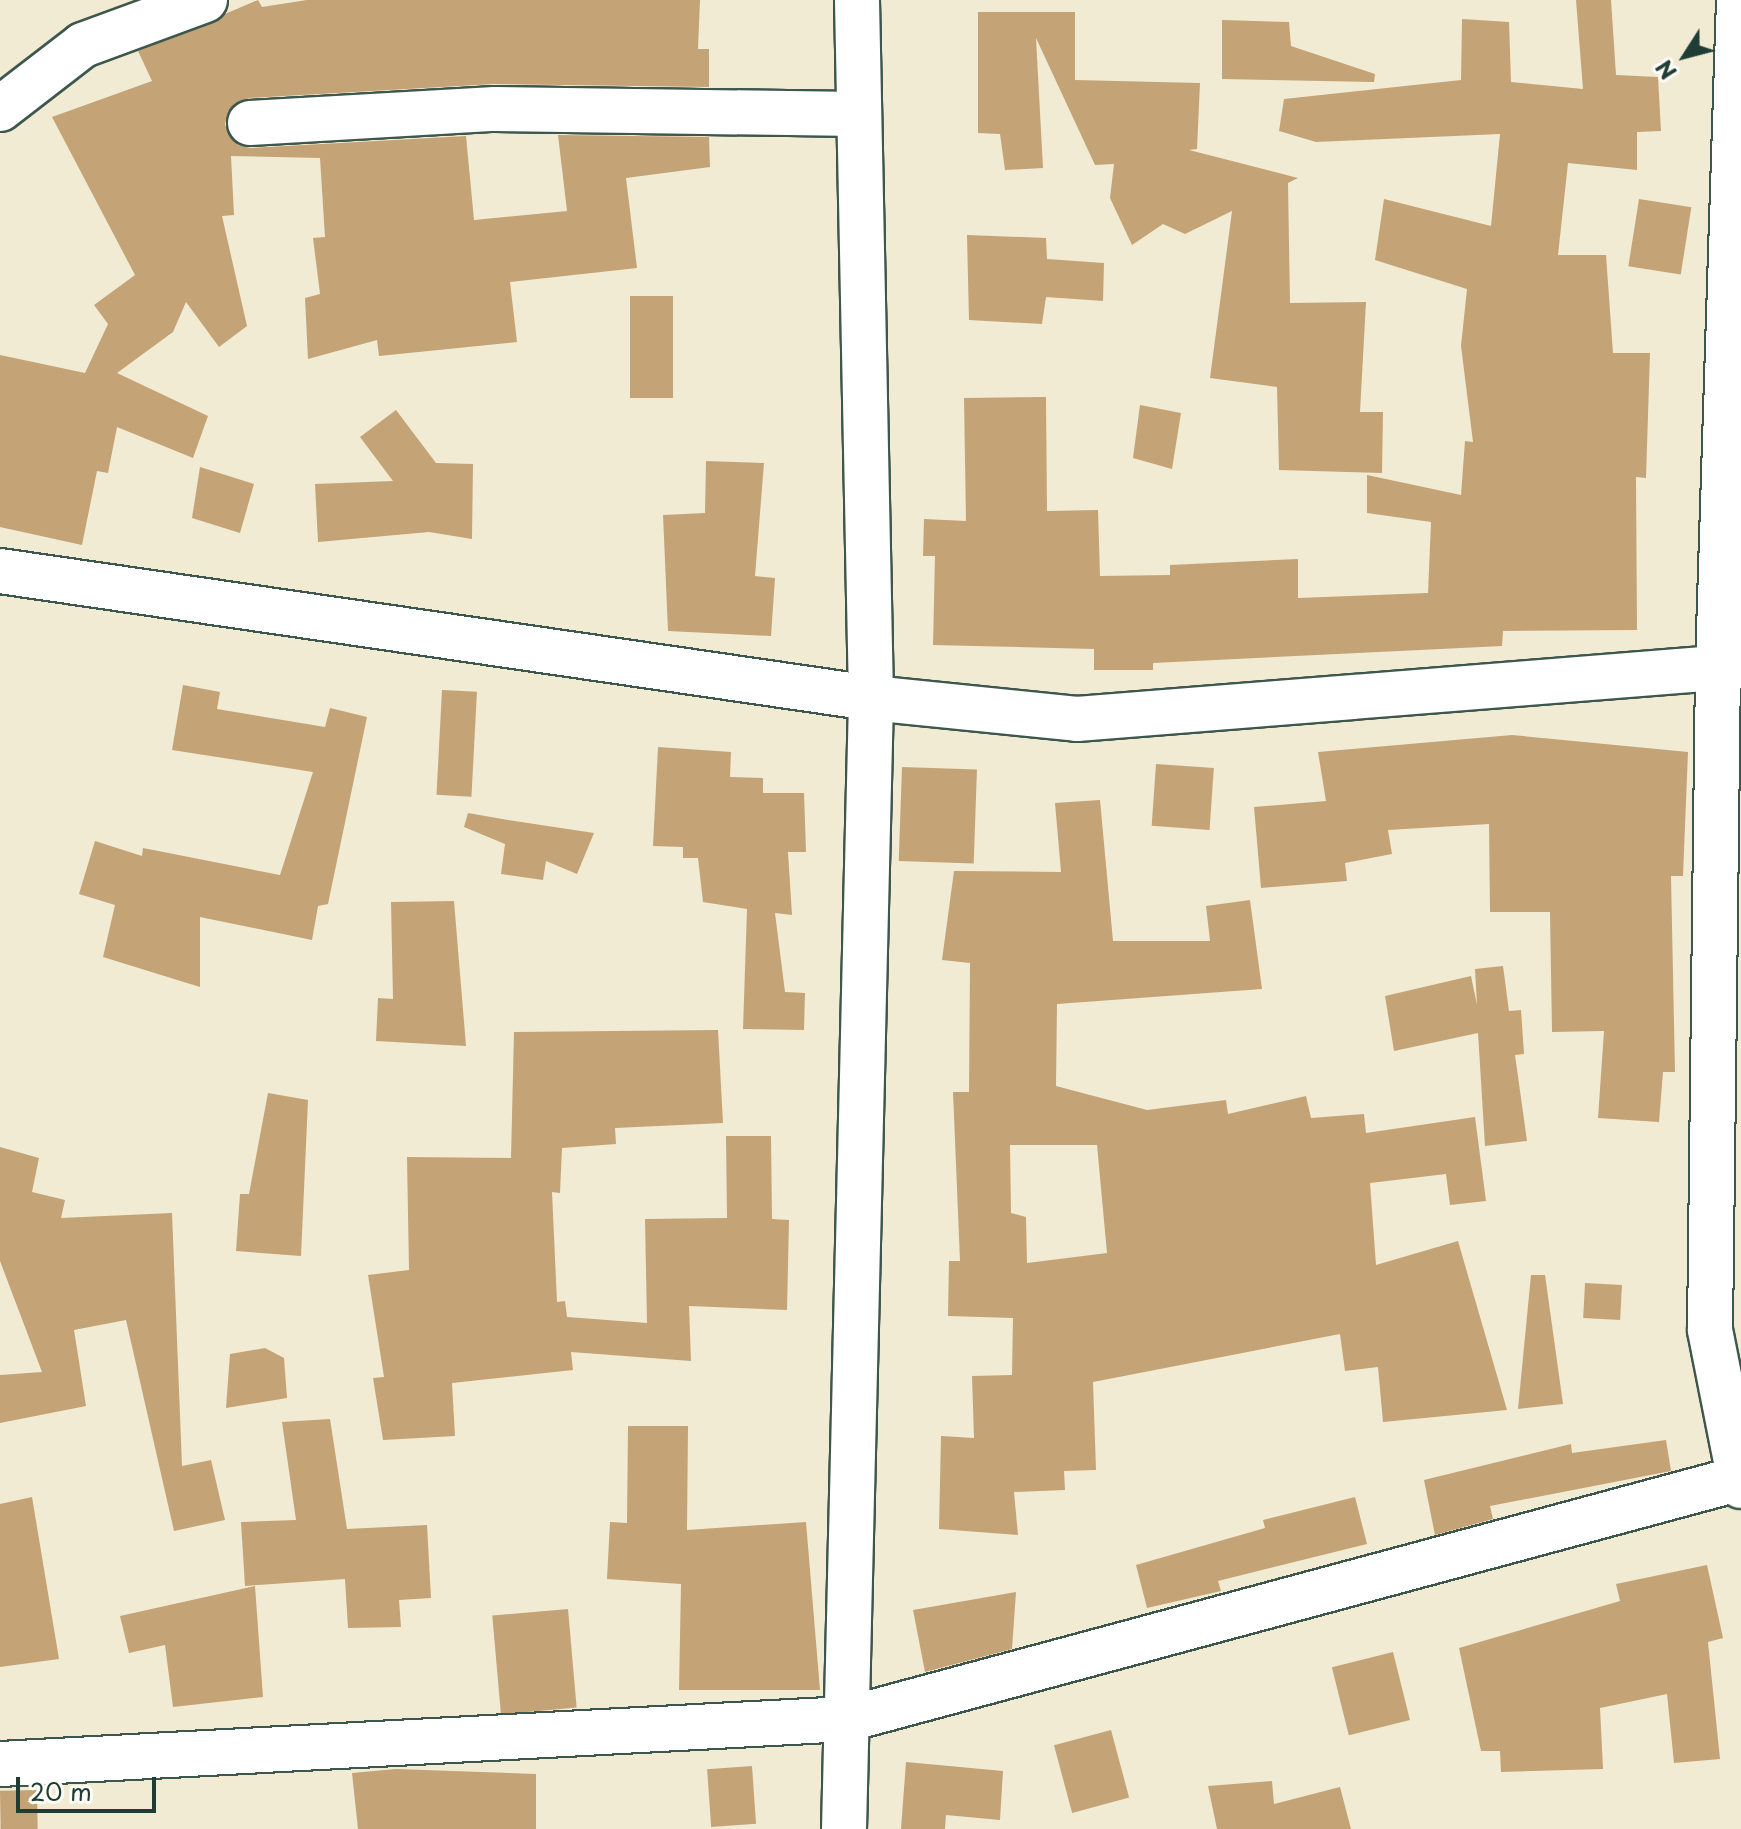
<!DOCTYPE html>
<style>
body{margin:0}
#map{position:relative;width:1741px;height:1829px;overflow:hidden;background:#f1ebd3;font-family:"Playpen Sans",sans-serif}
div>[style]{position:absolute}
.building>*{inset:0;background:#c4a376;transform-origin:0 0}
.roads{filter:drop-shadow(2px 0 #3e574c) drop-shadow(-2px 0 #3e574c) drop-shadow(0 2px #3e574c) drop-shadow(0 -2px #3e574c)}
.minor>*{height:44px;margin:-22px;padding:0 22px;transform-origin:22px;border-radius:22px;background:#fff}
span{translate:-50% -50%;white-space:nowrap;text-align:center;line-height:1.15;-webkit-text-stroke:6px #fdfcf7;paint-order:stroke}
.north{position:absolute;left:1645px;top:16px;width:80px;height:80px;-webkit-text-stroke:6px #fdfcf7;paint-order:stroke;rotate:234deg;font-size:22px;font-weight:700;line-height:32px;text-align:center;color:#1f3d34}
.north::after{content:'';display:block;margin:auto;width:28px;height:36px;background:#1f3d34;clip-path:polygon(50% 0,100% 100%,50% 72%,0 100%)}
.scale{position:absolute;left:16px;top:1777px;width:140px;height:36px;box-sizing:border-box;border:4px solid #1f3d34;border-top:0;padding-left:10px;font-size:24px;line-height:28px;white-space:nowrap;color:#1f3d34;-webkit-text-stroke:6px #fdfcf7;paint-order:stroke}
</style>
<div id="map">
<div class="building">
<div style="clip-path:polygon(258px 0,262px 7px,307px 0,700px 0,698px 49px,709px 49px,709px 87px,494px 84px,249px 98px,228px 111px,225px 125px,238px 145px,251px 148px,466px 136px,474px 220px,567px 211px,558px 135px,709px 137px,710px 167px,626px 178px,637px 268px,510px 282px,517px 342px,379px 356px,377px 340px,308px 359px,305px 298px,320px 294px,313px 238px,325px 237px,320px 158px,231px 156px,234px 215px,222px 216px,247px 326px,219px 347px,186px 302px,173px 332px,117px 373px,208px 416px,193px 458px,117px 427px,108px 473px,97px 471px,82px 545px,0 527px,0 355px,85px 373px,108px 324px,94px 305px,135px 275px,52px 117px,152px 81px,138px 51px)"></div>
<div style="clip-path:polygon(1576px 0,1611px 0,1616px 75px,1658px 77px,1661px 131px,1637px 132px,1637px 170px,1568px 163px,1558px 255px,1606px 255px,1613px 353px,1650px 353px,1646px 478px,1636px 477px,1637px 630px,1503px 631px,1502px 646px,1153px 663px,1153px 670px,1094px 670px,1094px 649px,933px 645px,935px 556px,923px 556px,924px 519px,966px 521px,964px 398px,1046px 397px,1047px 511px,1098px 510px,1100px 576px,1170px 575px,1170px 565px,1298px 559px,1298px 598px,1428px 593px,1431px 522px,1367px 513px,1367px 475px,1461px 495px,1465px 441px,1473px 442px,1461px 346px,1467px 289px,1375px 260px,1384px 199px,1491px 226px,1500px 134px,1316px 142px,1279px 131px,1284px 99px,1461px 80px,1462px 19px,1509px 22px,1511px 82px,1583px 89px)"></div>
<div style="clip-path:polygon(978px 12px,1075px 12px,1075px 80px,1200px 83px,1197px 149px,1189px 150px,1298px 178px,1288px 183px,1290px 303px,1366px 302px,1360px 412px,1383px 412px,1382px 473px,1279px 470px,1277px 387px,1210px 378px,1232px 211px,1185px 234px,1163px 224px,1132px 245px,1110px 198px,1114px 164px,1095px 165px,1036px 38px,1043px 168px,1005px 170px,1000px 134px,978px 133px)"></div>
<div style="clip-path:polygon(1222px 20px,1289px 22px,1291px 46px,1375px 74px,1374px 82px,1222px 79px)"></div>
<div style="left:1639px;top:199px;width:53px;height:68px;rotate:9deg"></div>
<div style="clip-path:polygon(967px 235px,1046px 238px,1047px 259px,1104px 263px,1103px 301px,1046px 297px,1042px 324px,969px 320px)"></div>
<div style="left:630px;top:296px;width:43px;height:102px"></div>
<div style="clip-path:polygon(1140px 405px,1181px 413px,1172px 469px,1133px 458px)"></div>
<div style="clip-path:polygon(396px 410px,436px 463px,473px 464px,472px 539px,429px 532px,318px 542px,315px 484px,393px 481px,360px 437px)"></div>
<div style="clip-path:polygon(706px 461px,764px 463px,755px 576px,775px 578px,771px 636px,668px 631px,663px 515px,705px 513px)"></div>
<div style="clip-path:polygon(200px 467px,254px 484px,240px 533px,192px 518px)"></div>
<div style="clip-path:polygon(183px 685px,220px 692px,217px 709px,325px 727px,330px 708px,367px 717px,328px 904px,318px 906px,312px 940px,200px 917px,200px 987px,103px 957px,115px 905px,79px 894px,95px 841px,142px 856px,143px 848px,280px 875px,313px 772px,172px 750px)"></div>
<div style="left:442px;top:690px;width:35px;height:105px;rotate:3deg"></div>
<div style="clip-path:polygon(1512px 735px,1688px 752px,1683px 876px,1671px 876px,1675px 1072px,1663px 1072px,1659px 1122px,1598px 1118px,1604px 1031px,1552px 1032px,1550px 912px,1490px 912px,1489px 824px,1388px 830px,1392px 854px,1345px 863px,1347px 881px,1261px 888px,1254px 807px,1326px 801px,1318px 752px)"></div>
<div style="clip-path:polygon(658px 747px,731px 752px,730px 777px,763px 778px,763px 793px,804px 793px,806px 852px,788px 852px,792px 915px,775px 913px,785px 992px,805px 993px,804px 1030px,743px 1029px,747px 909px,703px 902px,698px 858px,683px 858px,683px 847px,653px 846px)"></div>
<div style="left:1156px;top:764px;width:58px;height:62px;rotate:4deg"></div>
<div style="left:902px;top:767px;width:75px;height:94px;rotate:2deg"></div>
<div style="clip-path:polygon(evenodd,1100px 800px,1113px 941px,1210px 941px,1206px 906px,1250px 900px,1262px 989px,1057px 1004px,1056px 1086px,1147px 1110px,1226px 1100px,1228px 1114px,1306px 1096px,1311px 1118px,1364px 1114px,1366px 1133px,1475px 1117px,1486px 1201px,1450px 1205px,1446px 1174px,1370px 1183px,1376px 1265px,1458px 1241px,1507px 1410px,1383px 1422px,1378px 1367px,1345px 1371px,1340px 1334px,1093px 1382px,1096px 1470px,1064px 1471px,1065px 1490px,1014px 1492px,1018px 1535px,939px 1529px,941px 1436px,974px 1438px,972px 1376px,1012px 1375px,1013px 1318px,948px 1316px,949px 1261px,960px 1261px,953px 1092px,969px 1092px,970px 963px,942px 960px,954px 871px,1061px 872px,1055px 803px,1100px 800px,1010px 1145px,1097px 1145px,1107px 1253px,1027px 1263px,1026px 1217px,1011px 1213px,1010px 1145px)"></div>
<div style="clip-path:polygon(468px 813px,508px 820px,594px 833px,577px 874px,546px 861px,543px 880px,501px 874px,505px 844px,464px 827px)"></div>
<div style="clip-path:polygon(454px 901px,466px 1046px,376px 1041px,378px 998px,393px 999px,391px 902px)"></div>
<div style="clip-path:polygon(1503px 966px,1509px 1011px,1521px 1010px,1524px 1054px,1515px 1055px,1527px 1141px,1485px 1146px,1478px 1033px,1394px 1051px,1385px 996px,1471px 976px,1477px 1005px,1475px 969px)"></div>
<div style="clip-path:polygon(718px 1030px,723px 1123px,615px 1128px,616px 1144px,562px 1148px,560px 1193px,552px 1192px,557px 1302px,565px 1301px,567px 1317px,647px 1323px,645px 1219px,727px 1218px,726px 1136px,771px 1136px,772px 1219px,789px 1220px,787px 1310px,689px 1306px,691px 1361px,571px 1352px,573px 1370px,452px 1383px,455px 1436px,383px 1440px,373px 1378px,384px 1377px,368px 1275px,409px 1270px,407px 1157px,511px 1158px,514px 1032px)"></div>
<div style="clip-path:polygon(268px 1093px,308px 1100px,301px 1256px,236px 1251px,240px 1194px,249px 1194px)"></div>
<div style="clip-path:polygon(0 1147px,39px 1158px,32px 1192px,65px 1200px,61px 1218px,172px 1213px,182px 1466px,211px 1460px,225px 1520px,174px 1531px,126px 1320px,74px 1330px,86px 1406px,0 1423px,0 1375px,42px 1372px,0 1261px)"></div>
<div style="clip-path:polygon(1531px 1275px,1545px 1275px,1563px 1404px,1518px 1409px)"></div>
<div style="left:1585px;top:1283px;width:37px;height:35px;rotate:3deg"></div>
<div style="clip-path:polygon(265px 1348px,284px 1358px,287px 1398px,226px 1408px,230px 1354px)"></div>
<div style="clip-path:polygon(330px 1419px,347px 1529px,427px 1525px,431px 1598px,399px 1600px,401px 1627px,348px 1628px,345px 1579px,245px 1586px,241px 1522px,296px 1520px,282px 1422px)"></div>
<div style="clip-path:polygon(628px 1426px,688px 1426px,687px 1530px,806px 1522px,820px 1690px,679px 1690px,681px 1584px,607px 1579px,610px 1522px,627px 1523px)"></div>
<div style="clip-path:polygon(1666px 1440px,1671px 1471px,1490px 1506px,1493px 1519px,1435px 1535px,1424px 1480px,1571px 1444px,1572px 1453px)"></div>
<div style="clip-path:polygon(32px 1497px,59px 1659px,0 1667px,0 1504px)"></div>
<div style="clip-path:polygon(1355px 1497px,1367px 1544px,1218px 1581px,1221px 1591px,1147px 1608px,1136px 1565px,1265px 1528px,1263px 1520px)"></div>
<div style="clip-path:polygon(1707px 1565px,1723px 1638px,1708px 1642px,1720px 1759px,1674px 1763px,1667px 1694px,1600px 1708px,1603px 1769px,1501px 1772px,1500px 1751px,1481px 1751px,1459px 1648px,1620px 1601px,1616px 1584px)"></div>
<div style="clip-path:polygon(255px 1586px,263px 1697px,173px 1707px,165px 1645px,129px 1653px,120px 1616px)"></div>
<div style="clip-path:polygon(1016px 1592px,1012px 1649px,925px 1672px,913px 1610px)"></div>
<div style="left:568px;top:1609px;width:99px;height:76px;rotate:85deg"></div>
<div style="left:1393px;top:1652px;width:70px;height:63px;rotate:76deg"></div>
<div style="left:1111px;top:1730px;width:70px;height:59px;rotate:75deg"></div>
<div style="clip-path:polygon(906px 1762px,1003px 1771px,1000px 1820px,946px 1815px,945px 1829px,901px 1829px)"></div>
<div style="left:752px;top:1766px;width:58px;height:45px;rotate:86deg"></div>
<div style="clip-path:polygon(396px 1769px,536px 1774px,536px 1829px,358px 1829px,352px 1773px)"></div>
<div style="clip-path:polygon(1272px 1781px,1274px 1804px,1340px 1787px,1351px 1829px,1217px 1829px,1208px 1786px)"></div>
<div style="left:37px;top:1790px;width:39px;height:37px;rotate:89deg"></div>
</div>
<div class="roads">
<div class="minor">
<div style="left:1739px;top:0;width:666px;rotate:91.81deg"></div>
<div style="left:1718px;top:666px;width:664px;rotate:90.69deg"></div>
<div style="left:1710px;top:1330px;width:159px;rotate:78.8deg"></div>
<div style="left:0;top:109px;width:105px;rotate:-37.6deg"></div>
<div style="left:83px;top:45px;width:130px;rotate:-20.2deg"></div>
<div style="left:250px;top:123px;width:245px;rotate:-3.3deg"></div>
<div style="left:495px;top:109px;width:363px;rotate:0.8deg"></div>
<div style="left:0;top:571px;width:880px;rotate:8.3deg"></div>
<div style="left:871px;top:698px;width:207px;rotate:5.8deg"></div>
<div style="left:1077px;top:719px;width:666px;rotate:-4.56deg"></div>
<div style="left:0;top:1764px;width:849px;rotate:-3.04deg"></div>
<div style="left:848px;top:1719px;width:925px;rotate:-15.1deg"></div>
<div style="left:844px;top:1829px;width:1131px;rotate:-88.63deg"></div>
<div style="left:871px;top:698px;width:698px;rotate:-91.15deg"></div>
</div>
</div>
<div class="north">N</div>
<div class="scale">20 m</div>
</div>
